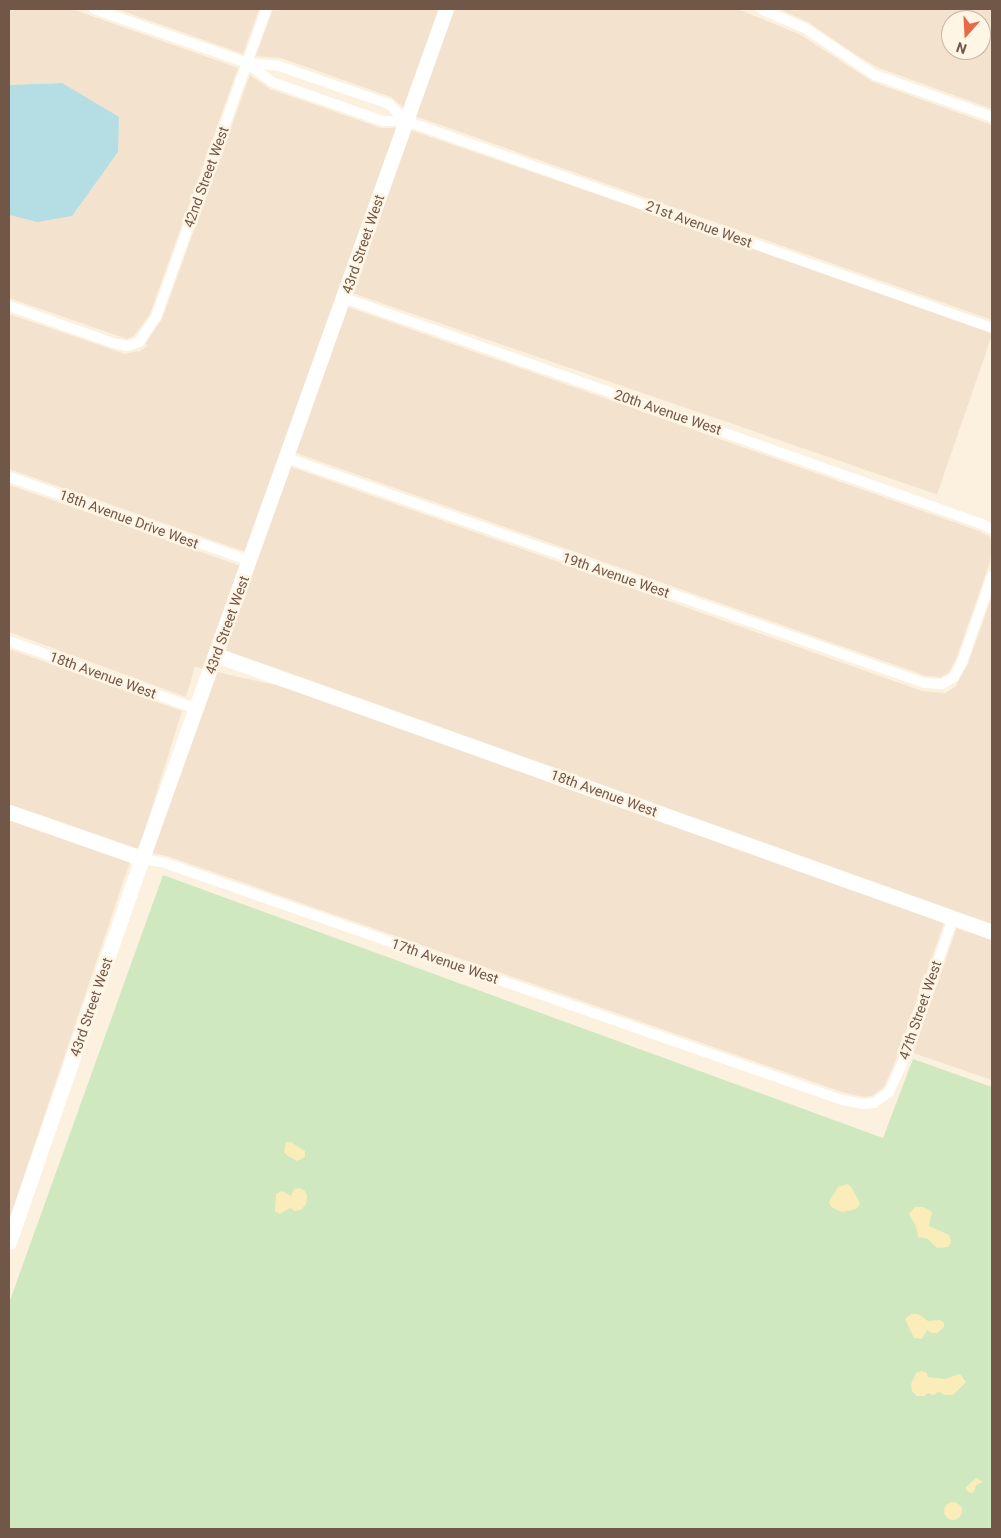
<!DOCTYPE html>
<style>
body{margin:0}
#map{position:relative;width:1001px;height:1538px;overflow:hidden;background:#fcf1df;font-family:Roboto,sans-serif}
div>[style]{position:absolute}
.residential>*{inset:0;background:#f3e3ce;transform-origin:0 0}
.green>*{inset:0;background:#cfe8bf}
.sand>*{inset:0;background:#fbedba}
.round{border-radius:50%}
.water>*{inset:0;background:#b5dde4}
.street>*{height:10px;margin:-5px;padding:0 5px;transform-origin:5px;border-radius:5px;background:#fff}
.secondary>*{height:15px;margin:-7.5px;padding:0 7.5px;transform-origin:7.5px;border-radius:7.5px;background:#fff}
span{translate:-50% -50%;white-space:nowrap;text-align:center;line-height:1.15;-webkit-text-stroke:5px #fff5e5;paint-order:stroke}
.street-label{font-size:14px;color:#715748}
.frame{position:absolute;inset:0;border:10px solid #715748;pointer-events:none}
.north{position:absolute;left:941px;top:10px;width:50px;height:50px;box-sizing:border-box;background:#fff5e5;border:1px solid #c6b6a6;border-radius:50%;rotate:199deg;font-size:14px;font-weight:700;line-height:20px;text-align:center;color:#715748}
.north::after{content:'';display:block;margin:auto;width:18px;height:22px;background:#e56a45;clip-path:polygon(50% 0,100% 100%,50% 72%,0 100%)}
</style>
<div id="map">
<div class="residential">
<div style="clip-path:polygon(9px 9px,72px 9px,238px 68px,150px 314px,134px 336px,127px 339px,9px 298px,9px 215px,37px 222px,62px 83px,9px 85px)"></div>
<div style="clip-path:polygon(117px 9px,259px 9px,243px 54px)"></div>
<div style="clip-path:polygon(273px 9px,439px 9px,404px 108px,391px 97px,281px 58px,256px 56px)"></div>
<div style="clip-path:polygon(453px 9px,738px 9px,801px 35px,873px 82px,992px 125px,992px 320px,415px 116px)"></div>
<div style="clip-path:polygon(evenodd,779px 9px,992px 9px,992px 109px,879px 68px,856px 55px,808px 22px,779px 9px,951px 20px,981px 20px,981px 50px,951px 50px,951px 20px)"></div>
<div style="clip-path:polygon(250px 75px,270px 89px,381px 128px,396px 128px,246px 552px,9px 469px,9px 314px,125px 354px,137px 351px,139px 352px,147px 346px,146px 343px,162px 319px)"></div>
<div style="left:410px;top:130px;width:617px;height:173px;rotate:19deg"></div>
<div style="clip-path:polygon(348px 307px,979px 531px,990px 537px,992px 548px,990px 562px,956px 659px,949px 672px,941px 677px,926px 676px,296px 453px)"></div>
<div style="clip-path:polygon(291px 467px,922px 691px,945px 693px,955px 687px,968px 664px,992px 596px,992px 924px,225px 650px)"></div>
<div style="clip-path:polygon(9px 485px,241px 566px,204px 669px,195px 667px,186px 697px,9px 632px)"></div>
<div style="clip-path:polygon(9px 649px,182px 711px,139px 849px,9px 804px)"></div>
<div style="clip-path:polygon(217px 672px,288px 688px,944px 923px,895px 1062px,884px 1087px,872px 1096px,864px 1097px,845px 1093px,167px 856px,152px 853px)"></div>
<div style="clip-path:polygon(9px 820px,130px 862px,9px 1220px)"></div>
<div style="clip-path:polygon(957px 927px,992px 940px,992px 1080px,913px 1053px)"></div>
</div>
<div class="green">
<div style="clip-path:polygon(163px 875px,883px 1138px,913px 1059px,992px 1087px,992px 1529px,9px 1529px,9px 1303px)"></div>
</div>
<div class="sand">
<div style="clip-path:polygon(286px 1142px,291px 1142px,305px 1151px,305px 1157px,297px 1161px,288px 1156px,284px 1152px)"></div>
<div style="clip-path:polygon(848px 1184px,852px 1188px,860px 1204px,856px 1209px,842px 1212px,831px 1207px,829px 1202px,838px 1187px)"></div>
<div style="clip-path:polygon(299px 1188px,304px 1190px,307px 1195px,306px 1204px,301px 1210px,295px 1211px,290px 1208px,280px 1214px,275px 1211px,276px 1194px,282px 1191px,291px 1196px,294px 1189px)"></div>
<div style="clip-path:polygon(915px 1207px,924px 1207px,932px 1212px,929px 1226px,949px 1235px,951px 1242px,948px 1247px,937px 1248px,928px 1239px,918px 1237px,916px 1226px,909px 1214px)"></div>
<div style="clip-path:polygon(911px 1314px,918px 1314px,928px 1321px,940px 1320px,944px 1323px,944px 1327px,937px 1333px,931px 1333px,927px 1330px,922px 1339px,914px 1338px,905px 1319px)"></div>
<div style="clip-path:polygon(922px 1371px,927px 1373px,928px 1377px,945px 1379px,960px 1374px,966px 1382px,953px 1395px,945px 1395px,939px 1392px,933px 1395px,928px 1393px,924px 1396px,917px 1396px,912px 1391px,911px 1384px,916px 1373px)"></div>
<div style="clip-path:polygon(976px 1478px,983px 1482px,976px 1485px,974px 1492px,971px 1493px,966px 1490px,966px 1487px)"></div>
<div class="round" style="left:944px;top:1502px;width:18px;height:18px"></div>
</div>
<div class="water">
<div style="clip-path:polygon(62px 83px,119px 117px,118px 152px,72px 216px,37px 222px,9px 215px,9px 85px)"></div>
</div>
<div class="street">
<div style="left:94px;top:9px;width:162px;rotate:19.4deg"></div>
<div style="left:247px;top:63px;width:32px;rotate:5deg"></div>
<div style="left:279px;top:66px;width:116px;rotate:19.1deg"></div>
<div style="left:389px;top:104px;width:24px;rotate:45deg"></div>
<div style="left:761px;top:9px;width:48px;rotate:23.4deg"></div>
<div style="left:805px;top:28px;width:84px;rotate:33.9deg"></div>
<div style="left:875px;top:75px;width:124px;rotate:19.7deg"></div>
<div style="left:247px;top:63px;width:31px;rotate:37deg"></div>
<div style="left:272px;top:82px;width:118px;rotate:19.4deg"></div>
<div style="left:383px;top:121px;width:23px"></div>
<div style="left:406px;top:121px;width:621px;rotate:19.46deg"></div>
<div style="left:344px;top:298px;width:677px;rotate:19.51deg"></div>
<div style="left:982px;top:524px;width:11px;rotate:27deg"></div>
<div style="left:9px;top:306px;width:110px;rotate:19.6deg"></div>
<div style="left:113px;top:343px;width:14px;rotate:12deg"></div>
<div style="left:127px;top:346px;width:13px;rotate:-18deg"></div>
<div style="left:139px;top:342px;width:30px;rotate:-56deg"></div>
<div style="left:156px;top:317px;width:327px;rotate:-70.3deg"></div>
<div style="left:287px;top:458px;width:676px;rotate:19.45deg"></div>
<div style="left:924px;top:683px;width:18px;rotate:3deg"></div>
<div style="left:942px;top:684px;width:14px;rotate:-30deg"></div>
<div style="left:954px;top:677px;width:17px;rotate:-62deg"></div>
<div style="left:962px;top:662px;width:91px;rotate:-70.8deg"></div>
<div style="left:9px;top:477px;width:255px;rotate:19.2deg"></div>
<div style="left:9px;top:641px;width:200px;rotate:19.9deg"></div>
<div style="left:143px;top:859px;width:22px;rotate:10deg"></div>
<div style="left:165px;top:863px;width:717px;rotate:19.29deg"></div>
<div style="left:842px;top:1100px;width:22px;rotate:10deg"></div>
<div style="left:864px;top:1104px;width:10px;rotate:-6deg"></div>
<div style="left:874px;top:1103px;width:19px;rotate:-36deg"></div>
<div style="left:889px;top:1092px;width:31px;rotate:-65deg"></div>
<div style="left:902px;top:1064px;width:155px;rotate:-70.7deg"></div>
</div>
<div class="secondary">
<div style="left:216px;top:655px;width:824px;rotate:19.64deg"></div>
<div style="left:9px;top:812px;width:142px;rotate:19.3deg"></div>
<div style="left:9px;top:1242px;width:385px;rotate:-70.9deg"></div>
<div style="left:135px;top:878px;width:923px;rotate:-70.31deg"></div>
</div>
<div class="street-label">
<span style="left:206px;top:177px;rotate:-70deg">42nd Street West</span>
<span style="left:699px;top:224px;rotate:20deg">21st Avenue West</span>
<span style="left:363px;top:244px;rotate:-71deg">43rd Street West</span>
<span style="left:668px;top:412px;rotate:19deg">20th Avenue West</span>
<span style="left:129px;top:519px;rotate:20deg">18th Avenue Drive West</span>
<span style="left:616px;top:575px;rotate:19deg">19th Avenue West</span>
<span style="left:227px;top:625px;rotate:-70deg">43rd Street West</span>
<span style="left:103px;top:675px;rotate:20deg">18th Avenue West</span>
<span style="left:604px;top:793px;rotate:20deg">18th Avenue West</span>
<span style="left:445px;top:961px;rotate:19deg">17th Avenue West</span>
<span style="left:91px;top:1007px;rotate:-71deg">43rd Street West</span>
<span style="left:920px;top:1010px;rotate:-71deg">47th Street West</span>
</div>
<div class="frame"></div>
<div class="north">N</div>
</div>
